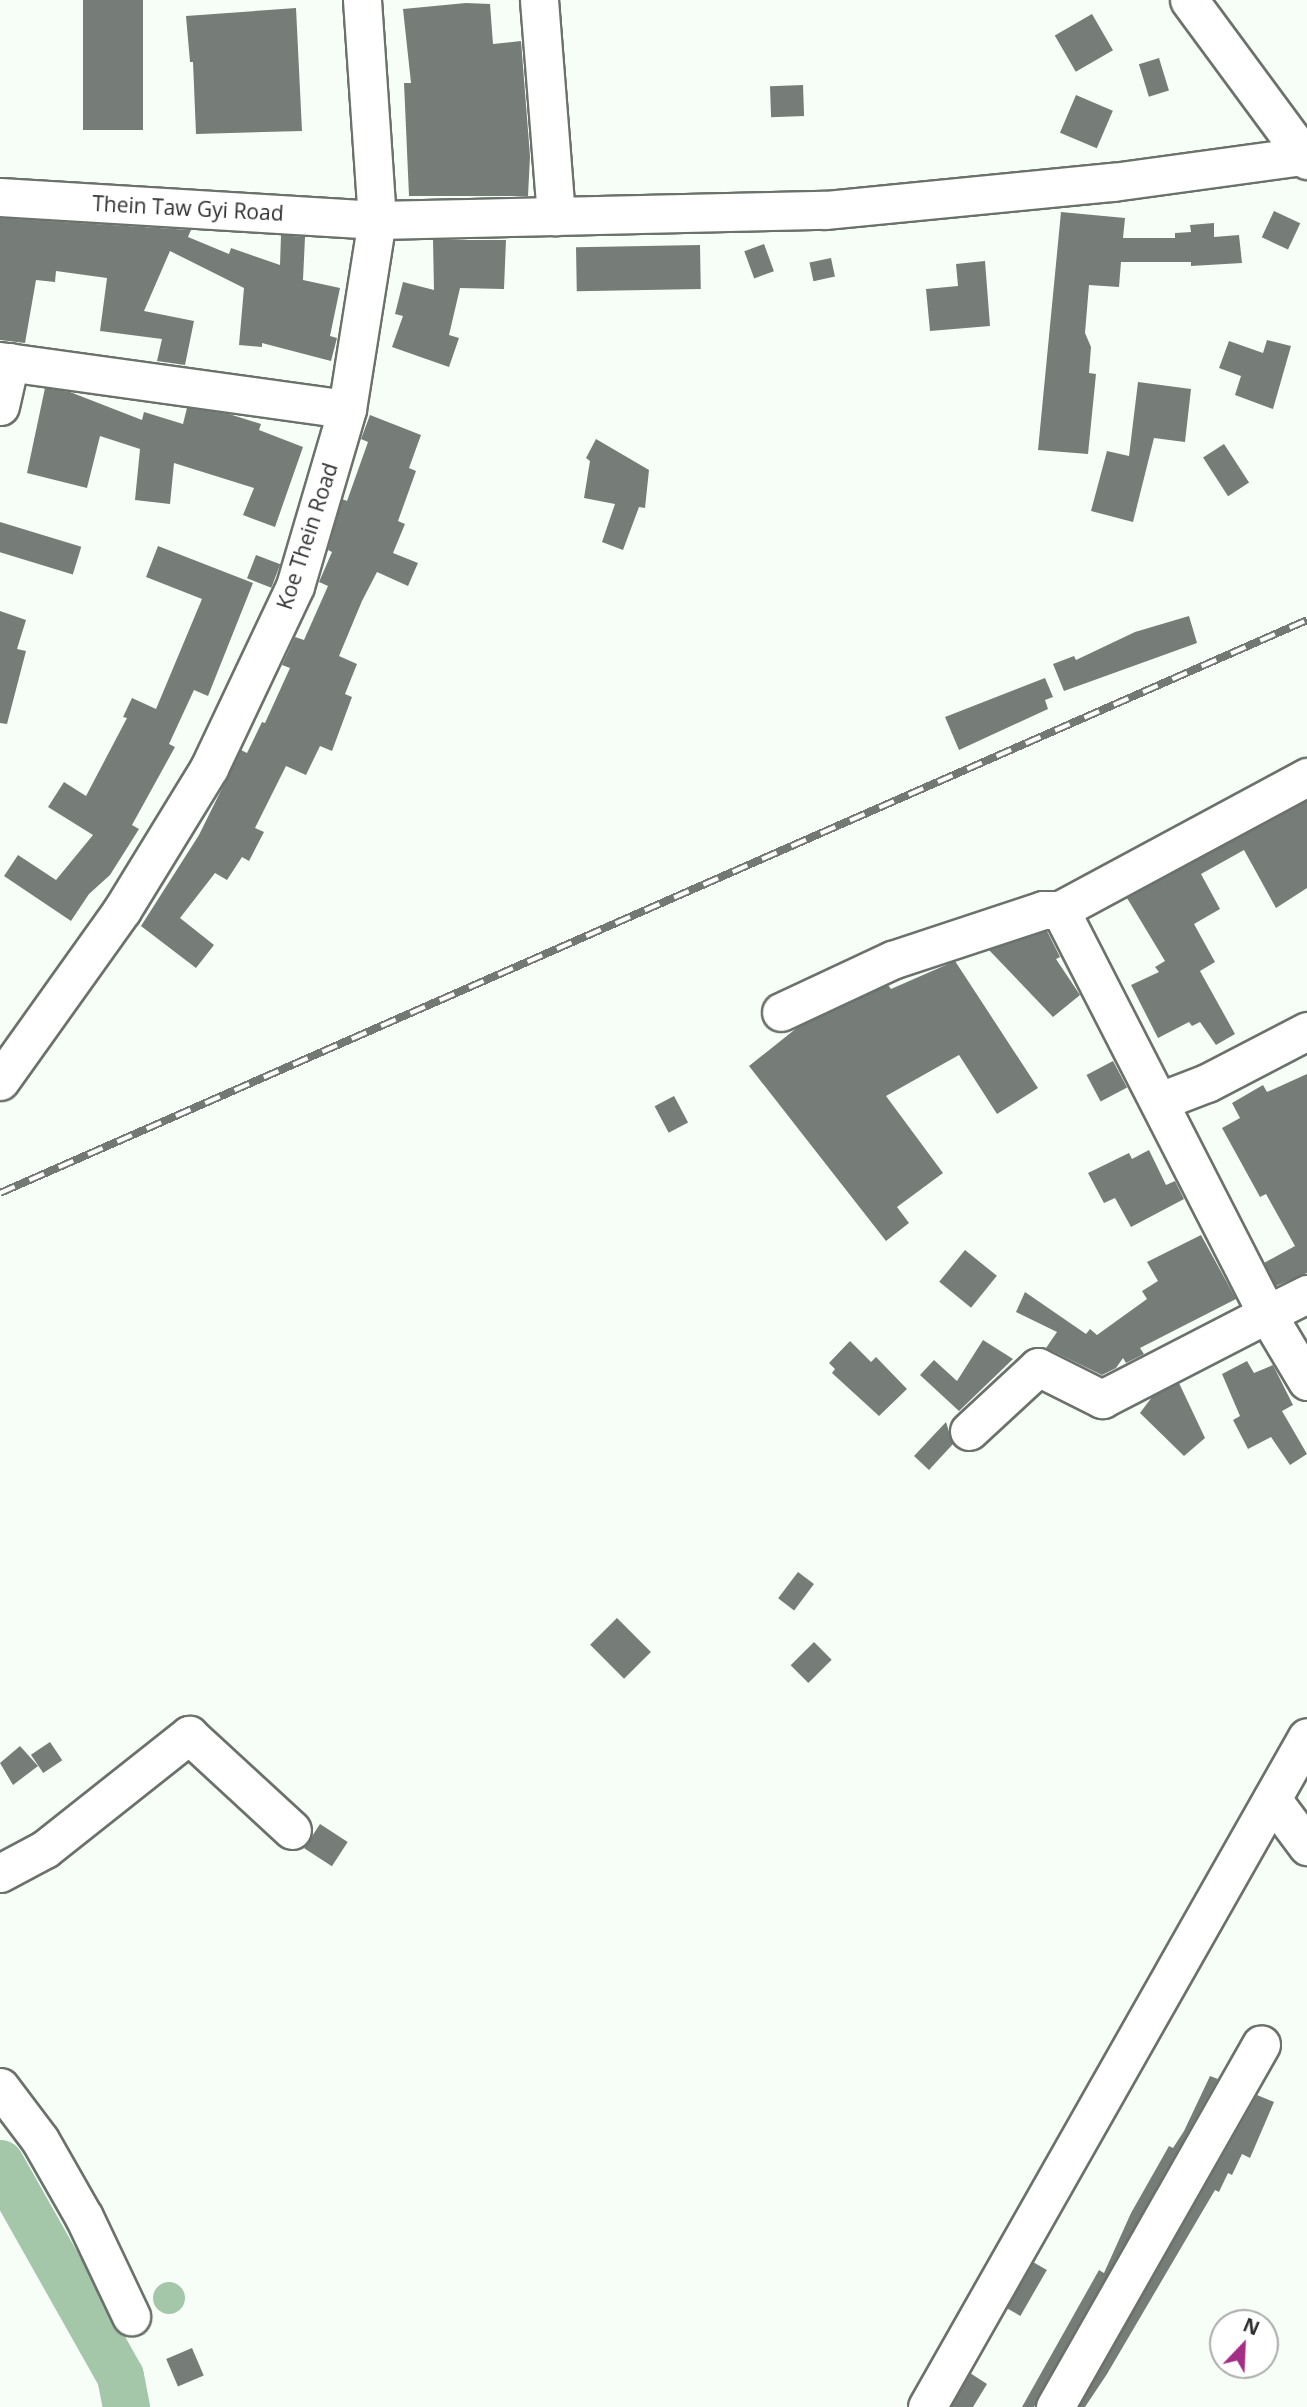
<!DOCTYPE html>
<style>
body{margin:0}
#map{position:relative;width:1307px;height:2407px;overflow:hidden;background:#f7fef8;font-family:"Open Sans",sans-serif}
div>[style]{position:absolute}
.water>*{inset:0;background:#a4c7a9}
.round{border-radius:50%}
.river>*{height:47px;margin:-23.5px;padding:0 23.5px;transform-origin:23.5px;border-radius:23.5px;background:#a4c7a9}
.building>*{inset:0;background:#767c77;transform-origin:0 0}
.roads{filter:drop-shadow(2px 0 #6b716b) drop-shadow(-2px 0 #6b716b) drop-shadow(0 2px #6b716b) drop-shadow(0 -2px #6b716b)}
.minor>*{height:37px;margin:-18.5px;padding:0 18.5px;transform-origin:18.5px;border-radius:18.5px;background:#fff}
.rail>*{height:8px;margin-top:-4px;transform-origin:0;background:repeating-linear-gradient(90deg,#fff 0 16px,#747875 0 32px);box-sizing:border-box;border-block:2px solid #747875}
span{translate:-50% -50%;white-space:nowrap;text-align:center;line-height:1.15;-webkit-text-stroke:5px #fff;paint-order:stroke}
.street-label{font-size:21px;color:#2c2f2d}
.north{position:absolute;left:1209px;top:2309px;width:70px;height:70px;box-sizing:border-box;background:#fff;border:2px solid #abacab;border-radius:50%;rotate:23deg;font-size:19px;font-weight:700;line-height:28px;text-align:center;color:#2c2f2d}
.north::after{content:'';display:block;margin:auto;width:24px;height:32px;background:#a42d85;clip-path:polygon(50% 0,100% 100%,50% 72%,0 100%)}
</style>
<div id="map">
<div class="water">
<div class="round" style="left:153px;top:2282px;width:32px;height:32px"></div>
</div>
<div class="river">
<div style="left:0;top:2163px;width:244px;rotate:60.6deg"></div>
<div style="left:120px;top:2376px;width:32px;rotate:79deg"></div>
</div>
<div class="building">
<div style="left:83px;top:0;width:60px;height:130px"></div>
<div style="clip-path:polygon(466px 3px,490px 4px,493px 44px,521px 41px,530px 156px,528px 196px,409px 196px,404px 83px,411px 83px,403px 9px)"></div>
<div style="clip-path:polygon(296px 8px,302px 131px,196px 134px,193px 62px,190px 62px,186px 16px)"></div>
<div style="left:1092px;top:14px;width:42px;height:43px;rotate:60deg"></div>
<div style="left:1159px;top:58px;width:34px;height:21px;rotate:73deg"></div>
<div style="left:803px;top:85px;width:31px;height:33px;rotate:88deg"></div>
<div style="left:1076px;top:95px;width:40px;height:41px;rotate:23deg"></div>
<div style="left:1274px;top:211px;width:29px;height:29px;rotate:25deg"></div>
<div style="clip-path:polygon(1061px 212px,1125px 218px,1123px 238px,1175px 238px,1175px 233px,1191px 232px,1190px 225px,1214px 223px,1214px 237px,1239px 235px,1242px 263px,1191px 266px,1191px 262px,1121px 262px,1119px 287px,1089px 285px,1085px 333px,1091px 347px,1089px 373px,1096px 374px,1088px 454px,1038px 450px)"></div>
<div style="clip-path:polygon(0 218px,191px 230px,188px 237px,229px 254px,231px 248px,280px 265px,281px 235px,305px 237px,303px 280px,340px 288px,330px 336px,337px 338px,331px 361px,262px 343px,262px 347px,239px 345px,244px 288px,170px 251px,144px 311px,194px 321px,185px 365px,157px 361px,162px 339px,100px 331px,107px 278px,56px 271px,55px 282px,36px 280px,25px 343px,0 340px)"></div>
<div style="clip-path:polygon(433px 240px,506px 240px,504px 289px,460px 288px,449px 335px,459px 338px,449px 367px,392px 347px,403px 316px,395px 314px,403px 282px,434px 290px)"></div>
<div style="left:764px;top:244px;width:29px;height:21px;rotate:70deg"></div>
<div style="left:700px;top:245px;width:44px;height:124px;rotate:89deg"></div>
<div style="left:831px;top:258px;width:19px;height:22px;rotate:78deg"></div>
<div style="clip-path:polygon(985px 261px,990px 326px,930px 331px,926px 289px,958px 286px,956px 264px)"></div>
<div style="clip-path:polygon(1267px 340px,1291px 346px,1273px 409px,1235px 395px,1241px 376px,1219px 368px,1229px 341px,1263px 353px)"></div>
<div style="clip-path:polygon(1138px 382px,1191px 389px,1185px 442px,1154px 438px,1133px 522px,1091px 511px,1107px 451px,1129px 456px)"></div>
<div style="clip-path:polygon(45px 388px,70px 392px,142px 420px,144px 412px,183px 424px,187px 408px,229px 414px,261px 424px,259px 430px,303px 447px,275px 527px,243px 515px,254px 488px,174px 463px,170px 504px,135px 500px,140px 449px,100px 436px,87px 488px,27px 473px)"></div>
<div style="clip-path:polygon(370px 415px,421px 435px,409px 468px,416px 471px,398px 521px,405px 524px,393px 553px,418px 563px,408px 586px,377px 572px,362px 601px,339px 656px,357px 664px,345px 694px,352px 697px,332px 751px,320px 746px,306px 775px,286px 766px,255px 828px,264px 832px,249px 861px,242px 857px,227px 880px,215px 873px,180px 918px,214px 945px,196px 968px,141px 926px,199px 835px,241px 750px,247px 753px,262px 722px,265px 723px,290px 668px,282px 665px,295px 637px,304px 640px,328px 586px,319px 582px,332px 552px,328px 550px,342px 499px,347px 501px,368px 442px,361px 439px)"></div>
<div style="clip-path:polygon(596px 439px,649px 470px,645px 508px,639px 507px,623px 550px,602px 542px,615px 504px,584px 498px,590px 461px,586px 458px)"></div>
<div style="left:1224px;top:444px;width:46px;height:25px;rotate:57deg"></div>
<div style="left:0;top:522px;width:85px;height:29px;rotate:17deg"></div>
<div style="clip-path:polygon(158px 546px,253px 583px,208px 696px,194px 690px,169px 744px,175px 747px,132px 825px,139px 829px,110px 875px,89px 894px,71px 921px,4px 876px,18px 855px,56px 880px,93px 835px,48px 807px,64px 782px,86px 796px,127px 718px,123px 717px,132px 698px,156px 709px,202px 599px,146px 577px)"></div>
<div style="left:256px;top:555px;width:26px;height:25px;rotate:21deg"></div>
<div style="clip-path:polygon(0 611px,26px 620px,17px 649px,26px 651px,7px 724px,0 723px)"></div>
<div style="clip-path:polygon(1189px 616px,1197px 643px,1064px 691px,1053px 664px,1074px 656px,1076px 660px,1135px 632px)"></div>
<div style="clip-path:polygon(1045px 678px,1053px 697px,1045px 700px,1048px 709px,959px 750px,945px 717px)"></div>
<div style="clip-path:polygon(1307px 801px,1307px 888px,1276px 908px,1244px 850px,1201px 874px,1220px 909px,1194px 924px,1215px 962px,1200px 971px,1235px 1034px,1216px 1045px,1200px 1022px,1192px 1026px,1189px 1022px,1158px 1038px,1131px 985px,1159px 972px,1155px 967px,1165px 961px,1127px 898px)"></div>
<div style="clip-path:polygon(1047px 931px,1060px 957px,1056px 959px,1080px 995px,1053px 1017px,989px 950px)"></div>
<div style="clip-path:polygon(955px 961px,1038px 1088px,997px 1114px,959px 1055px,886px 1096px,943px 1173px,897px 1207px,909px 1223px,886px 1241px,749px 1066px,798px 1027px,888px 985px,891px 989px)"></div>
<div style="left:1113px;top:1061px;width:30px;height:30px;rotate:62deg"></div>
<div style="clip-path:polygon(1307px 1074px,1307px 1273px,1276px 1286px,1264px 1263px,1295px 1246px,1266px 1194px,1260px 1197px,1222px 1128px,1240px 1118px,1232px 1103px,1263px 1085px,1267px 1092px)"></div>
<div style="left:674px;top:1096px;width:30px;height:22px;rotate:62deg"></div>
<div style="clip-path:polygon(1149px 1150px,1166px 1185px,1175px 1181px,1184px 1199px,1131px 1227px,1115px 1198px,1104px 1203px,1088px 1173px,1129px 1153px,1132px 1159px)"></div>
<div style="clip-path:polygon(1201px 1235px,1236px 1299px,1140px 1348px,1144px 1354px,1126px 1363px,1123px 1358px,1116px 1368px,1102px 1375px,1046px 1348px,1057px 1332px,1016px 1312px,1025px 1292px,1086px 1334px,1090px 1329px,1097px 1335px,1147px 1299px,1142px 1291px,1158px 1281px,1147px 1262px)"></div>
<div style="left:965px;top:1250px;width:41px;height:41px;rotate:39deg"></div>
<div style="clip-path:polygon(983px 1340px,1013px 1359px,959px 1411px,920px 1375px,934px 1360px,957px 1381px)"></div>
<div style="clip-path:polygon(850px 1341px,871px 1362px,876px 1357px,907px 1389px,879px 1416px,832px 1373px,835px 1369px,829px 1363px)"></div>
<div style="clip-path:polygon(1247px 1361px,1254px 1373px,1273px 1365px,1293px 1405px,1282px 1411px,1307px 1454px,1290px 1465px,1271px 1437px,1248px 1449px,1233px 1420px,1240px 1416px,1222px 1374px)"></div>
<div style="clip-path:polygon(1179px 1383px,1205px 1438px,1184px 1456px,1140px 1413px,1152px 1397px)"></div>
<div style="clip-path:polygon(946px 1422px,953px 1444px,929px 1470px,914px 1456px)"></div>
<div style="left:798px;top:1572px;width:20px;height:33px;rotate:37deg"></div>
<div style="left:617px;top:1618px;width:48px;height:38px;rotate:45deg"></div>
<div style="left:814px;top:1642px;width:25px;height:33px;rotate:45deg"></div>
<div style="left:50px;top:1742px;width:22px;height:23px;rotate:56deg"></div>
<div style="clip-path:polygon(20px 1746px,38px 1766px,13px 1785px,0 1763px)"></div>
<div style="left:320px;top:1824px;width:33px;height:29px;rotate:33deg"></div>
<div style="clip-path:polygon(1210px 2076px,1218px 2079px,1034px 2407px,1022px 2407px,1099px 2270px,1104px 2273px,1131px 2213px,1169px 2146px,1173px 2148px,1184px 2131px)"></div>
<div style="clip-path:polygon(1257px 2095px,1274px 2102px,1250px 2158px,1242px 2154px,1232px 2175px,1228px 2173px,1219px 2192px,1215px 2190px,1107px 2374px,1085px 2407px,1079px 2407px)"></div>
<div style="left:1033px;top:2262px;width:16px;height:53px;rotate:30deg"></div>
<div style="left:192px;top:2348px;width:30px;height:28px;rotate:67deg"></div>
<div style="clip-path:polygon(970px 2373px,987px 2384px,973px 2407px,951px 2407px)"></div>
</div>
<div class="roads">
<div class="minor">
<div style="left:539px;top:0;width:217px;rotate:85.5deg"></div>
<div style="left:1189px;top:0;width:199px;rotate:53.6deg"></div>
<div style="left:0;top:197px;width:378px;rotate:3.5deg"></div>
<div style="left:377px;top:220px;width:448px;rotate:-1.3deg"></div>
<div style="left:825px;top:210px;width:289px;rotate:-5.6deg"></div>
<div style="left:1113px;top:182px;width:193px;rotate:-7.8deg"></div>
<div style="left:0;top:361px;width:350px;rotate:7.9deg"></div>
<div style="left:0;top:406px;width:45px;rotate:-77.2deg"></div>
<div style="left:781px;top:1012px;width:123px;rotate:-25.1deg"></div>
<div style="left:892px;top:960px;width:159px;rotate:-18.3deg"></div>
<div style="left:1043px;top:910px;width:17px"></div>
<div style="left:1060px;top:910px;width:281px;rotate:-28.3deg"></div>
<div style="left:0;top:1081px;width:210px;rotate:-54.5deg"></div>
<div style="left:122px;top:910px;width:167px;rotate:-58.5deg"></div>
<div style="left:209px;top:768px;width:201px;rotate:-64.7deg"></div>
<div style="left:295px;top:586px;width:184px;rotate:-73.6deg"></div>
<div style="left:347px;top:409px;width:191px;rotate:-81deg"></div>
<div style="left:377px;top:220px;width:221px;rotate:-93.9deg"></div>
<div style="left:1160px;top:1101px;width:50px;rotate:-21deg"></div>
<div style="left:1207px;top:1083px;width:113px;rotate:-27.5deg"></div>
<div style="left:1307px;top:1294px;width:45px;rotate:153.4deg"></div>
<div style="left:1267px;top:1314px;width:78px;rotate:59.2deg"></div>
<div style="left:969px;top:1431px;width:94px;rotate:-42.8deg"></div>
<div style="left:1038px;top:1367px;width:72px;rotate:26.6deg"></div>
<div style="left:1102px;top:1399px;width:186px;rotate:-27.3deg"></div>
<div style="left:1267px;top:1314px;width:454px;rotate:-117.1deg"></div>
<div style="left:1272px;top:1799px;width:59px;rotate:53.3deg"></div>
<div style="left:0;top:1873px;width:51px;rotate:-28.1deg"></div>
<div style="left:45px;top:1849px;width:184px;rotate:-38.4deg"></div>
<div style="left:189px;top:1735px;width:140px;rotate:42.7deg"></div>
<div style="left:0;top:2087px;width:66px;rotate:53deg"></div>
<div style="left:40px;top:2140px;width:89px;rotate:60.3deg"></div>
<div style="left:84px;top:2217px;width:110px;rotate:64.6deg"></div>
<div style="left:927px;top:2407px;width:770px;rotate:-60.44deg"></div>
<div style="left:1055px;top:2407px;width:417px;rotate:-60.4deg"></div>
</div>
</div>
<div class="rail">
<div style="left:0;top:1193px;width:1427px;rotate:-23.67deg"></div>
</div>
<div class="street-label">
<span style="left:188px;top:208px;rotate:3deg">Thein Taw Gyi Road</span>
<span style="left:307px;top:536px;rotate:-72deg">Koe Thein Road</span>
</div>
<div class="north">N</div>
</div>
